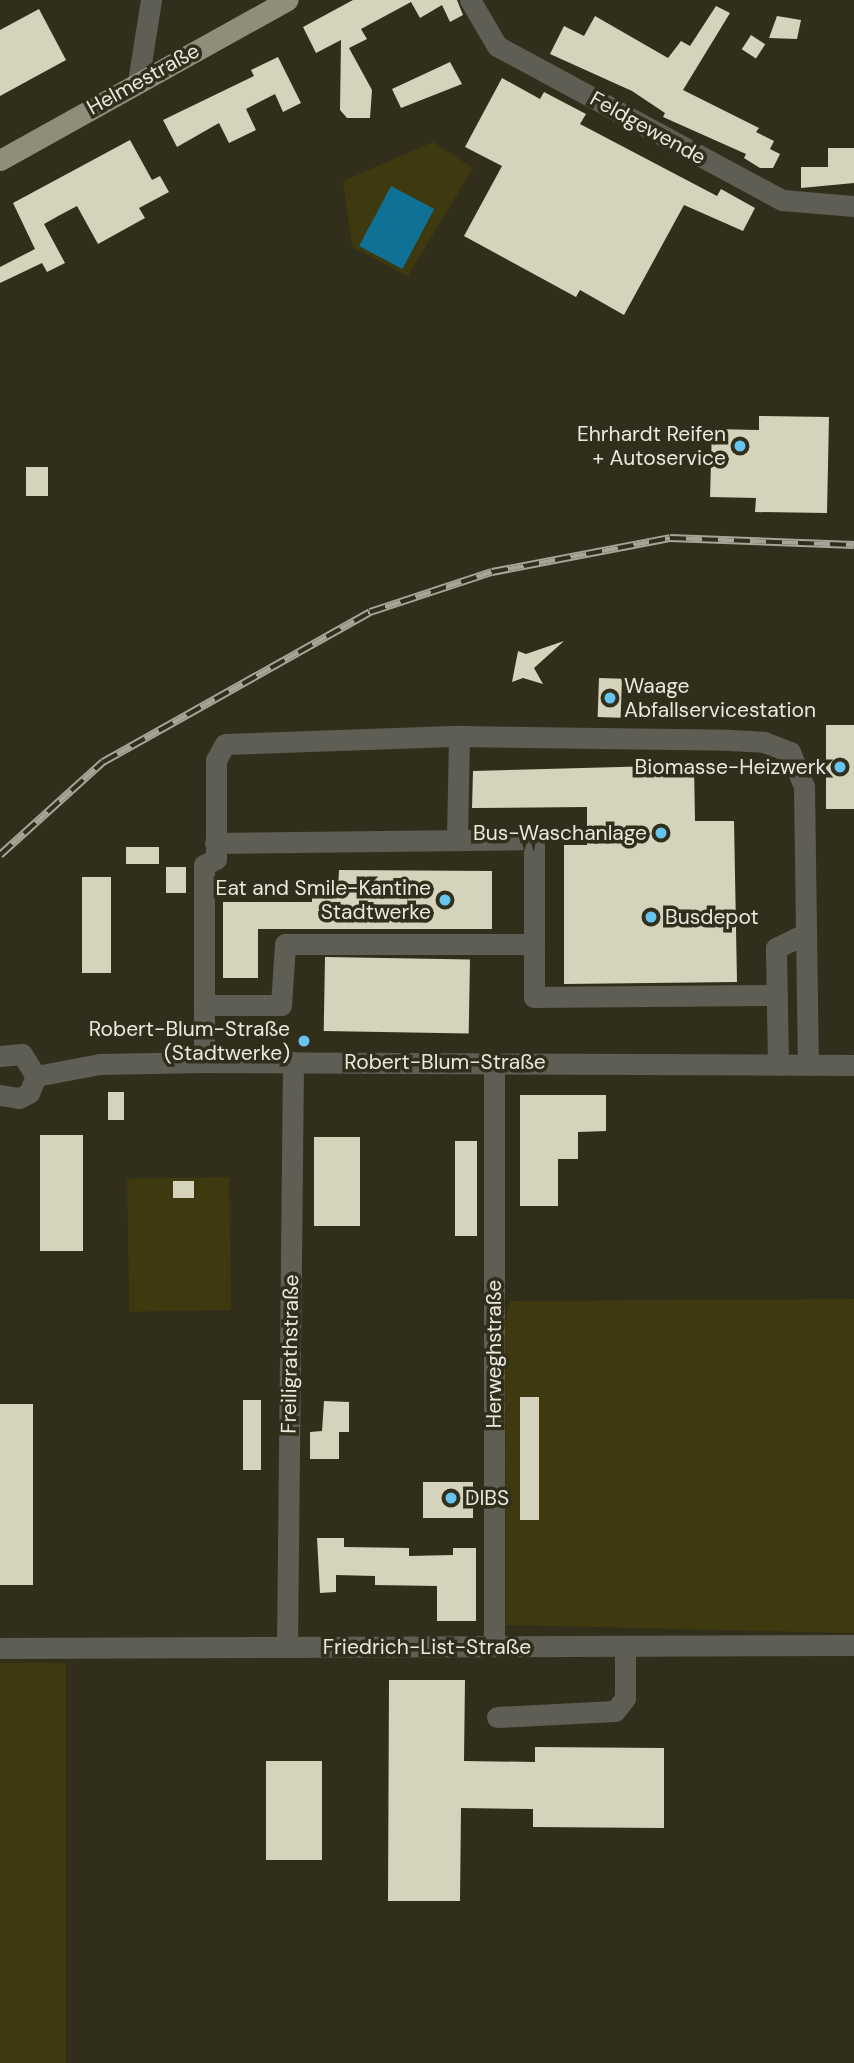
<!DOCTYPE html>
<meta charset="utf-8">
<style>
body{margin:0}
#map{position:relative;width:854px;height:2063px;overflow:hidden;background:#312e1c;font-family:"DM Sans",sans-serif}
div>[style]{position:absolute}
.green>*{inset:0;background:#3e390f;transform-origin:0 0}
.water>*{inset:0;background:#0e7195;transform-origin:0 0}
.building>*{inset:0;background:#d6d3bc;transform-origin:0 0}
.minor>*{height:21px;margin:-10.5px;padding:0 10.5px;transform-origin:10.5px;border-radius:10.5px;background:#5f5e55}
.major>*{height:21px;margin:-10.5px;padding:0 10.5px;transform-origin:10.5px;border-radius:10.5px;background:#908e7b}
.rail>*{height:8px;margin-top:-4px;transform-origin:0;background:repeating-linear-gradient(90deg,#312e1c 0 16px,#a7a597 0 32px);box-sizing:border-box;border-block:2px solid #a7a597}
.dots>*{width:19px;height:19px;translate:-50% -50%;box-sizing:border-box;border:4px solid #312e1c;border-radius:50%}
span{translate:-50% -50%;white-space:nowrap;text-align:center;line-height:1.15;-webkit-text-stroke:7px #312e1c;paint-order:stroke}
.street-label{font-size:21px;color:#eae9dd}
.poi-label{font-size:21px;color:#eae9dd}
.right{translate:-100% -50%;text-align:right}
.left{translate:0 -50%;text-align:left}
</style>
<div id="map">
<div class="green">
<div style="clip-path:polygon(433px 142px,473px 168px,408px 276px,352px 247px,343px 181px)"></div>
<div style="left:229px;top:1177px;width:133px;height:102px;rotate:89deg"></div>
<div style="clip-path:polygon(854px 1299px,854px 1633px,506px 1625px,505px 1322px,510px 1301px)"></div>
<div style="left:66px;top:1663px;width:400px;height:66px;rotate:90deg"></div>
</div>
<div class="water">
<div style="left:391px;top:186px;width:49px;height:68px;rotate:28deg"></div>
</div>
<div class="building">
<div style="clip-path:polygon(353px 0,457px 0,463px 15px,450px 22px,442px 5px,420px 18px,411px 2px,361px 29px,367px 39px,349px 48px,372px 90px,370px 118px,347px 118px,340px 110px,341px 40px,316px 53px,303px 27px)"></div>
<div style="clip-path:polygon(716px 6px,730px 13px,683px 90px,759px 128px,756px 132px,774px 141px,770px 149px,780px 154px,773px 168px,760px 168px,744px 158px,746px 154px,663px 117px,665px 113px,632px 91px,550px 54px,564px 26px,584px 36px,595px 16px,668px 58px,681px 41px,690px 46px)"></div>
<div style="clip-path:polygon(39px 9px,66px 60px,0 96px,0 30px)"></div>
<div style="clip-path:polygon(777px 16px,801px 20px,797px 39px,769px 38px)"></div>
<div style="left:751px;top:35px;width:17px;height:17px;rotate:33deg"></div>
<div style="clip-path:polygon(278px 57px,301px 103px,283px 112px,275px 94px,246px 109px,256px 130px,229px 143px,219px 123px,177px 147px,163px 120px,254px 76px,251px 70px)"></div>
<div style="clip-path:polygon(450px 62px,462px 84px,401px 108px,392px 89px)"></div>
<div style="clip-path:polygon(502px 78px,540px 99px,544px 92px,586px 114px,580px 124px,717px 196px,721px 189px,755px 208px,743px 231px,684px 205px,624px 315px,580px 290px,576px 297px,464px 236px,502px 166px,465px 147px)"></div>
<div style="clip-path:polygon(130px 140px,152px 180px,160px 176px,169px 192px,139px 208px,145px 218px,98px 244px,77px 206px,60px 215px,44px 224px,65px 263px,47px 272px,42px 263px,0 283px,0 267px,35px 249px,13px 203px)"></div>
<div style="clip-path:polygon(828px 148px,854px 148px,854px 183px,801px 188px,801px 167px,828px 167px)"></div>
<div style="clip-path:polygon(759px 416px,829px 417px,827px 513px,755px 512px,756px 498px,710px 497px,712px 429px,759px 430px)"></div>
<div style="left:26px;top:467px;width:22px;height:29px"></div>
<div style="clip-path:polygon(564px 641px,534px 668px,543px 684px,523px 678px,512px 682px,518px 651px,526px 654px)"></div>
<div style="left:599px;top:678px;width:23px;height:39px;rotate:2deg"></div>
<div style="left:826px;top:725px;width:28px;height:84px"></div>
<div style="clip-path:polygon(694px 765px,695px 821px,734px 821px,737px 982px,564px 984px,564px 845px,587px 845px,587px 807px,472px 808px,473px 771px)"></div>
<div style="left:126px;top:847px;width:33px;height:17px"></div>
<div style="left:166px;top:867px;width:20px;height:26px"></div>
<div style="clip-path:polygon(339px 870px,492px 871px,492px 929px,258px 929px,258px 978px,223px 978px,223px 902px,312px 902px,312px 889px,338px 889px)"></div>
<div style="left:82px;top:877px;width:29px;height:96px"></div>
<div style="left:325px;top:957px;width:145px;height:74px;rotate:1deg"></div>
<div style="left:108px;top:1092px;width:16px;height:28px"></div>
<div style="clip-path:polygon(520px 1095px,606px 1095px,606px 1131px,578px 1132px,578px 1159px,558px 1159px,558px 1206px,520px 1206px)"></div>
<div style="left:83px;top:1135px;width:116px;height:43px;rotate:90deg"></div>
<div style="left:314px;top:1137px;width:46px;height:89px"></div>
<div style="left:455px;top:1141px;width:22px;height:95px"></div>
<div style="left:173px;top:1181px;width:21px;height:17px"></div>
<div style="left:520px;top:1397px;width:19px;height:123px"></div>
<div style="left:243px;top:1400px;width:18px;height:70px"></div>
<div style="clip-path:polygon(324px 1401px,349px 1402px,349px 1432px,339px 1432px,339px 1459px,310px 1459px,310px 1432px,322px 1431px)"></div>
<div style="left:0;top:1404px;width:33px;height:181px"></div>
<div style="left:473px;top:1482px;width:36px;height:50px;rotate:90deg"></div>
<div style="clip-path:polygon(317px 1538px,344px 1538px,344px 1547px,409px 1548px,409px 1556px,453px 1555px,453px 1548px,476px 1548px,476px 1621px,437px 1621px,437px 1586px,375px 1585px,375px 1576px,336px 1575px,336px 1592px,320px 1593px)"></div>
<div style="clip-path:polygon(389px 1680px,465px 1680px,464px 1761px,535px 1762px,535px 1747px,664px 1748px,664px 1828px,533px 1827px,533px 1809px,461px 1808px,460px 1901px,388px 1901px)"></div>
<div style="left:266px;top:1761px;width:56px;height:99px"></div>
</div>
<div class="minor">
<div style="left:470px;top:0;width:53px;rotate:59.6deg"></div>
<div style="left:497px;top:46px;width:324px;rotate:28.4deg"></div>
<div style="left:782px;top:200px;width:72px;rotate:4.8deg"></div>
<div style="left:138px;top:82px;width:83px;rotate:-81deg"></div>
<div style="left:457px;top:840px;width:104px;rotate:-88.9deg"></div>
<div style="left:215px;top:843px;width:319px;rotate:-0.7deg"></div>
<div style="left:534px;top:839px;width:158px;rotate:90deg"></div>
<div style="left:534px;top:997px;width:243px;rotate:-0.5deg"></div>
<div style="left:204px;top:1005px;width:77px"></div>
<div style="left:281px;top:1005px;width:61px;rotate:-86.2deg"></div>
<div style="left:285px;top:944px;width:249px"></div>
<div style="left:0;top:1056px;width:22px;rotate:-5deg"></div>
<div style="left:22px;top:1054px;width:26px;rotate:58deg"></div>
<div style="left:36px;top:1076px;width:18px;rotate:112deg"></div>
<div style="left:29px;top:1093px;width:11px;rotate:153deg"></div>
<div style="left:19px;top:1098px;width:19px;rotate:-171deg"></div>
<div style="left:204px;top:1062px;width:197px;rotate:-90deg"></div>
<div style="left:204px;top:865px;width:13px;rotate:-27deg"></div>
<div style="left:216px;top:859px;width:99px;rotate:-90deg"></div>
<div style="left:216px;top:760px;width:18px;rotate:-61deg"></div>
<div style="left:225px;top:744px;width:234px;rotate:-2deg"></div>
<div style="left:459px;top:736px;width:270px;rotate:0.8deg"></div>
<div style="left:729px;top:740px;width:35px;rotate:3deg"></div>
<div style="left:764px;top:742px;width:28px;rotate:21deg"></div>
<div style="left:790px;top:752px;width:37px;rotate:68deg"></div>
<div style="left:804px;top:786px;width:279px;rotate:89.2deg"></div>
<div style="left:494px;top:1062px;width:584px;rotate:90deg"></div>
<div style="left:778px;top:1065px;width:117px;rotate:-91deg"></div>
<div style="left:776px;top:948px;width:32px;rotate:-26deg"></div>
<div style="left:36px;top:1076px;width:65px;rotate:-10.6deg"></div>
<div style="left:100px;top:1064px;width:104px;rotate:-1.1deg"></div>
<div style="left:204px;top:1062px;width:650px;rotate:0.26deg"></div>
<div style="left:287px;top:1647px;width:585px;rotate:-89.41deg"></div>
<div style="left:0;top:1648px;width:854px;rotate:-0.2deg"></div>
<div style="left:497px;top:1717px;width:118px;rotate:-2.9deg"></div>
<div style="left:615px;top:1711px;width:16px;rotate:-52deg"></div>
<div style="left:625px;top:1698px;width:52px;rotate:-90deg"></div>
</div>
<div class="major">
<div style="left:0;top:160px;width:329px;rotate:-29.1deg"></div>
</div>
<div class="rail">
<div style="left:0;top:855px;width:139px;rotate:-42.1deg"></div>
<div style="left:103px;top:762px;width:306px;rotate:-29.3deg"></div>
<div style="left:370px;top:612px;width:128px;rotate:-18.2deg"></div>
<div style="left:492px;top:572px;width:181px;rotate:-10.8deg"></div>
<div style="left:670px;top:538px;width:184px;rotate:2.2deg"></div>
</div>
<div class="dots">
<div style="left:740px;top:446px;background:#67c4ef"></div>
<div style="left:610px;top:698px;background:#67c4ef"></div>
<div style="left:840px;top:767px;background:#67c4ef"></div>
<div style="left:661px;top:833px;background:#67c4ef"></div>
<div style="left:445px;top:900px;background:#67c4ef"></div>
<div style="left:651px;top:917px;background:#67c4ef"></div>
<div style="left:304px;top:1041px;background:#67c4ef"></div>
<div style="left:451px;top:1498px;background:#67c4ef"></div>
</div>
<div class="street-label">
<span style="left:143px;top:79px;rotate:-29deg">Helmestraße</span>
<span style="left:648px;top:128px;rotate:29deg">Feldgewende</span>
<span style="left:445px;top:1062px">Robert-Blum-Straße</span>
<span style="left:290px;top:1354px;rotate:-89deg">Freiligrathstraße</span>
<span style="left:494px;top:1354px;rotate:-90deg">Herweghstraße</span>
<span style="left:427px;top:1647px">Friedrich-List-Straße</span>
</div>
<div class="poi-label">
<span class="right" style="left:726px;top:446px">Ehrhardt Reifen<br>+ Autoservice</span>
<span class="left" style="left:624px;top:698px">Waage<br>Abfallservicestation</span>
<span class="right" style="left:826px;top:767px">Biomasse-Heizwerk</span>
<span class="right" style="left:647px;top:833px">Bus-Waschanlage</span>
<span class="right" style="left:431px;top:900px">Eat and Smile-Kantine<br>Stadtwerke</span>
<span class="left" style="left:665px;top:917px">Busdepot</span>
<span class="right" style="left:290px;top:1041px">Robert-Blum-Straße<br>(Stadtwerke)</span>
<span class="left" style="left:465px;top:1498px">DIBS</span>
</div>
</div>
